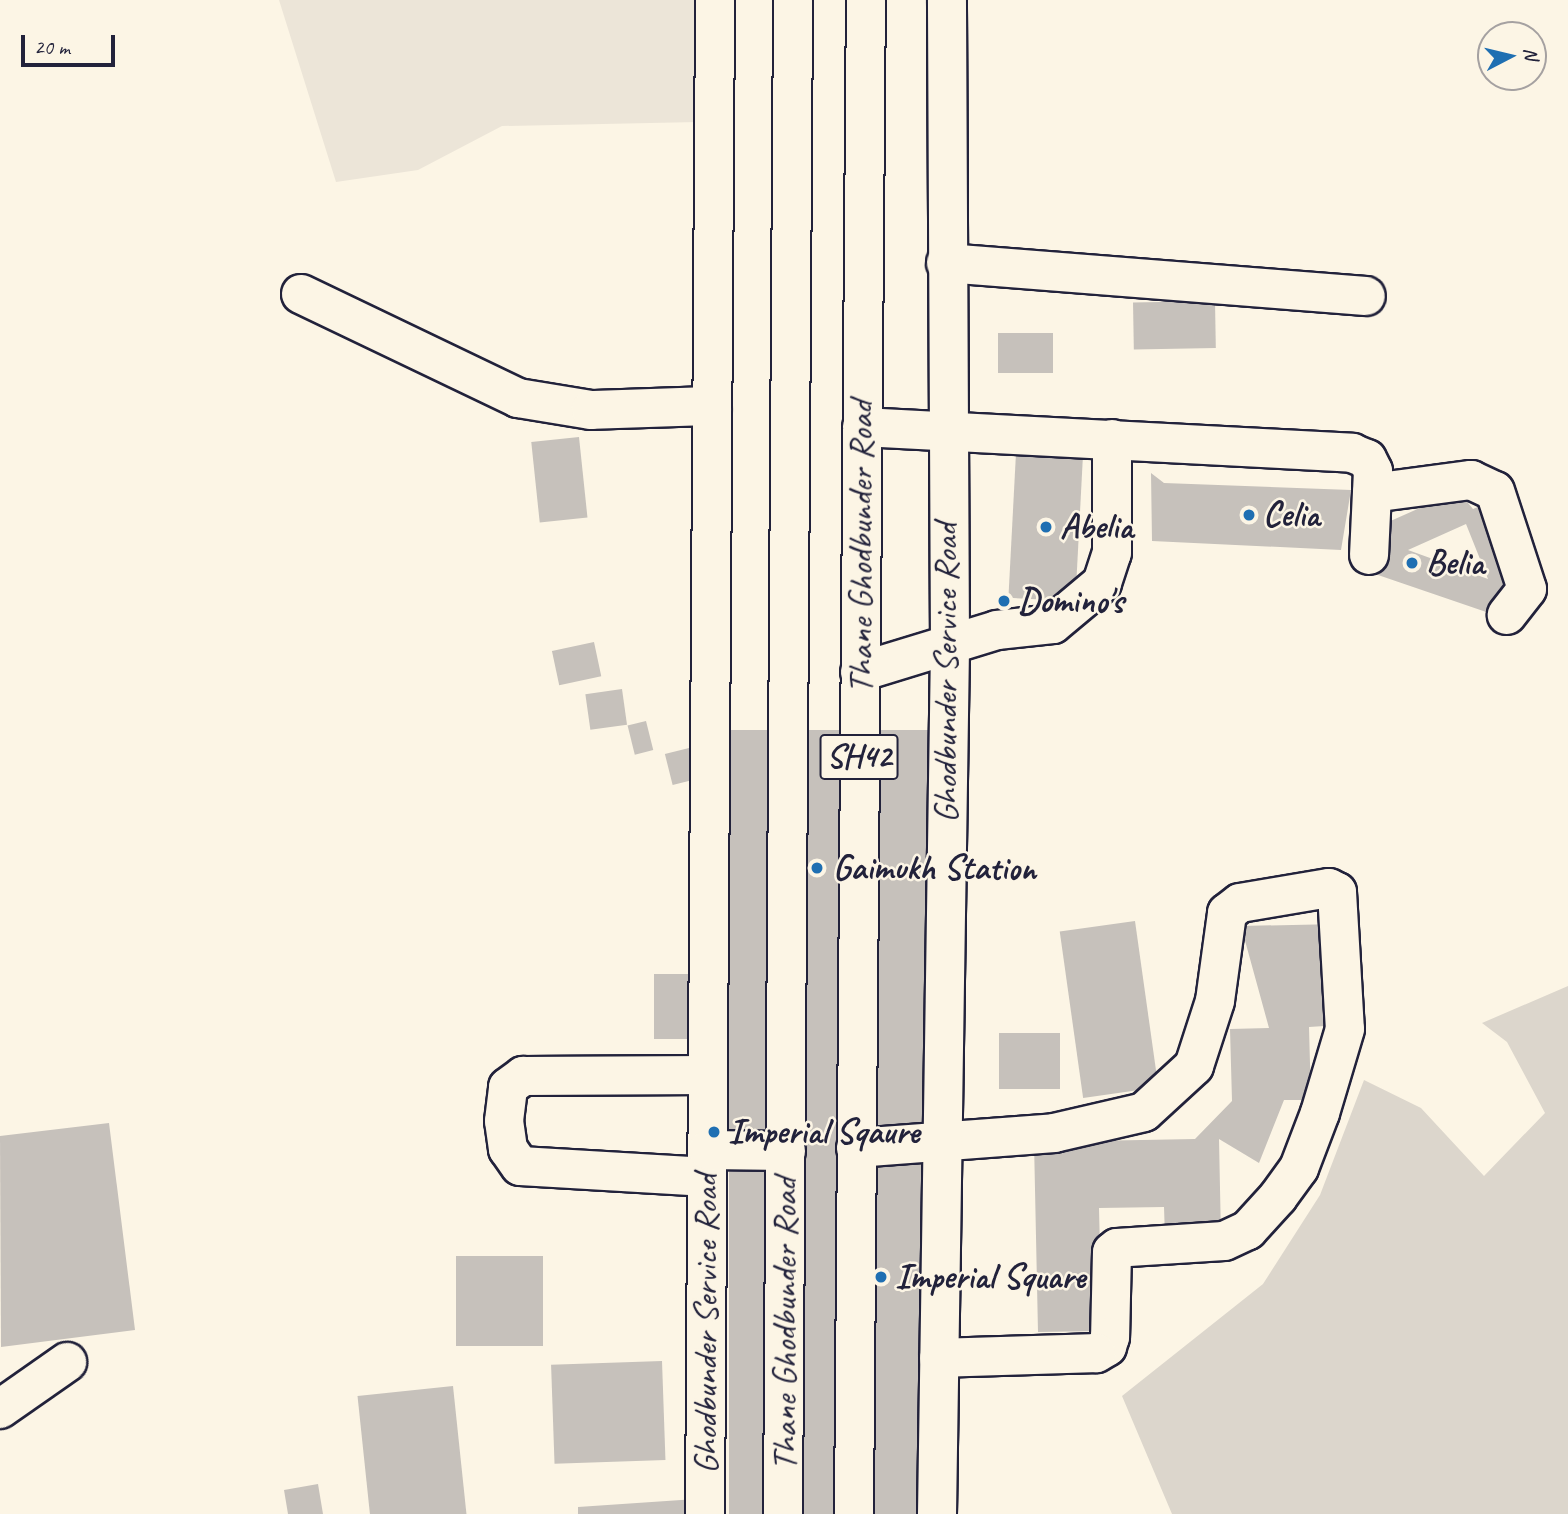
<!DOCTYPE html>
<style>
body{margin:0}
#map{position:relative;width:1568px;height:1514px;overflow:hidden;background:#fcf5e5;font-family:Caveat,sans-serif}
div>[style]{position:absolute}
.built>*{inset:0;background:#ece5d8}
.green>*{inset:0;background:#dcd6cc}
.building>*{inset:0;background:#c6c1bb;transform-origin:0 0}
.roads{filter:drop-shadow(2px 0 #22223b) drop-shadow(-2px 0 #22223b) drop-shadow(0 2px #22223b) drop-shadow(0 -2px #22223b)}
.minor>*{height:38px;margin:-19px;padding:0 19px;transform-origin:19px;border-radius:19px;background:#fcf5e5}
.major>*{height:38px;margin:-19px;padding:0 19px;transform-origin:19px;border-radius:19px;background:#fcf5e5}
.dots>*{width:19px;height:19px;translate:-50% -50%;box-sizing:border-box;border:4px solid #fcf5e5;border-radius:50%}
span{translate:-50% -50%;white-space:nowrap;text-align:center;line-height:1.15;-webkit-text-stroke:5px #fcf5e5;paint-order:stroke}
.shield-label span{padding:2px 5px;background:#fcf5e5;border:2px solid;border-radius:5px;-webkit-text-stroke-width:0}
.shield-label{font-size:33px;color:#22223b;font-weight:700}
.poi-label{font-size:35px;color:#22223b;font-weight:700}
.left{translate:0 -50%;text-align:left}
.street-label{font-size:35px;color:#22223b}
.north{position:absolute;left:1477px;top:21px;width:70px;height:70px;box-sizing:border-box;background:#fcf5e5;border:2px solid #a5a1a1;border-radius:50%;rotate:83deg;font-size:19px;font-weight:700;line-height:28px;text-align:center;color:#22223b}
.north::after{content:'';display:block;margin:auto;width:24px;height:32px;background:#1f6fb2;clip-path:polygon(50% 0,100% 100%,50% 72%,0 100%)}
.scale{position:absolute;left:21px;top:35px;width:94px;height:32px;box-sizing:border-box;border:4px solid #22223b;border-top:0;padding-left:9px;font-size:21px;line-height:24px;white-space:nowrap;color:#22223b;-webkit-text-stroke:5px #fcf5e5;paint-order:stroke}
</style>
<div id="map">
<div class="built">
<div style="clip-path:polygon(279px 0,699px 0,698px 122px,502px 126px,418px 170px,336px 182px)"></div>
</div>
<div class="green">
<div style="clip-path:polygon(1568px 986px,1568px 1514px,1172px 1514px,1122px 1396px,1263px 1284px,1320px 1195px,1364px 1080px,1421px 1108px,1484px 1176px,1545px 1113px,1507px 1042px,1482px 1023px)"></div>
</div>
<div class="building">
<div style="left:1215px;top:301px;width:47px;height:82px;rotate:89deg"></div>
<div style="left:998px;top:333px;width:55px;height:40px"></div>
<div style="left:579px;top:437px;width:81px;height:48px;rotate:84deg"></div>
<div style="left:1016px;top:453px;width:67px;height:145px;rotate:3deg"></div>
<div style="clip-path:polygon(1151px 473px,1164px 483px,1351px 490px,1341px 550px,1152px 541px)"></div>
<div style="clip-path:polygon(evenodd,1458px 491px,1473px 509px,1490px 502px,1522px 584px,1495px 615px,1378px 575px,1387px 550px,1377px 527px,1458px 491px,1466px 524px,1488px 579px,1408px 550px,1466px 524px)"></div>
<div style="left:594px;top:642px;width:35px;height:43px;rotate:78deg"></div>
<div style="left:622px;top:689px;width:36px;height:37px;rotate:82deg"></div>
<div style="left:646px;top:721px;width:30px;height:19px;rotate:76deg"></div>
<div style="left:729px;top:730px;width:200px;height:784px"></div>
<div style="left:693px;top:747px;width:32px;height:29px;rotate:76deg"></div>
<div style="left:1135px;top:921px;width:168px;height:76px;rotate:82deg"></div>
<div style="clip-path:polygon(1338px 924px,1340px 1025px,1309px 1027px,1311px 1100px,1284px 1100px,1259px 1163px,1219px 1139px,1221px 1237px,1165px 1238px,1164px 1207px,1099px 1208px,1102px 1331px,1038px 1332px,1034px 1142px,1195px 1139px,1232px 1101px,1230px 1029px,1269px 1028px,1241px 926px)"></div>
<div style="left:654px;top:974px;width:38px;height:65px"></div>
<div style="left:999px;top:1033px;width:61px;height:56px"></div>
<div style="clip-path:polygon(109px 1123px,135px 1330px,1px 1347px,0 1136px)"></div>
<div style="left:456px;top:1256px;width:87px;height:90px"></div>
<div style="left:662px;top:1361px;width:99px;height:111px;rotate:88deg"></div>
<div style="left:453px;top:1386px;width:129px;height:96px;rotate:84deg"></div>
<div style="clip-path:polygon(318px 1484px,323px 1514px,288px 1514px,284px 1490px)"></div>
<div style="clip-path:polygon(696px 1499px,697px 1514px,578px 1514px,578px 1507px)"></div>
</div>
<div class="roads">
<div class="minor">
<div style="left:946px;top:263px;width:421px;rotate:4.5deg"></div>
<div style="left:301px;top:294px;width:241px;rotate:25.6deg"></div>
<div style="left:518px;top:398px;width:74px;rotate:9.3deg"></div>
<div style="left:591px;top:410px;width:121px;rotate:-1.9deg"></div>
<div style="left:862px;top:427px;width:491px;rotate:3deg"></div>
<div style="left:1352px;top:453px;width:16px;rotate:22deg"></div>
<div style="left:1367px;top:459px;width:13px;rotate:63deg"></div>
<div style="left:1373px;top:471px;width:84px;rotate:92.7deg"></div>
<div style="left:1372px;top:493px;width:100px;rotate:-7.5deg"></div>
<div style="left:1471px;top:480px;width:26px;rotate:25deg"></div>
<div style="left:1495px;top:491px;width:103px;rotate:71.9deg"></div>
<div style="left:1527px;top:589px;width:33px;rotate:128deg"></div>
<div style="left:860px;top:672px;width:143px;rotate:-17deg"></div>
<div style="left:997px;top:630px;width:56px;rotate:-6.1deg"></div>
<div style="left:1053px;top:624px;width:64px;rotate:-39.9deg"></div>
<div style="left:1102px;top:583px;width:32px;rotate:-72deg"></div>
<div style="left:1112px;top:553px;width:114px;rotate:-90deg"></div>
<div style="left:856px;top:1148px;width:199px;rotate:-4.3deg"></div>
<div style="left:1054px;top:1133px;width:92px;rotate:-13.1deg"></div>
<div style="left:1144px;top:1112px;width:68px;rotate:-42.6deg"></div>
<div style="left:1194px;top:1066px;width:68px;rotate:-72.1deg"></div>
<div style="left:1215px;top:1001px;width:89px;rotate:-82.2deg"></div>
<div style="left:1227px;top:913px;width:16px;rotate:-38deg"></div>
<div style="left:1240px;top:903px;width:90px;rotate:-9.6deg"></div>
<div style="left:1329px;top:888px;width:9px;rotate:27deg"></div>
<div style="left:1337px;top:892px;width:137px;rotate:86.7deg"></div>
<div style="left:1345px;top:1029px;width:88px;rotate:106.6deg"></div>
<div style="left:1320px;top:1113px;width:59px;rotate:110.9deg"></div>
<div style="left:1299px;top:1168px;width:36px;rotate:126deg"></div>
<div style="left:1278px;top:1197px;width:45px;rotate:132.3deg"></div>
<div style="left:1248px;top:1230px;width:26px;rotate:155deg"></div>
<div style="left:1224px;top:1241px;width:107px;rotate:176.3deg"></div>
<div style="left:1117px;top:1248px;width:6px;rotate:141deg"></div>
<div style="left:1112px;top:1252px;width:85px;rotate:91.3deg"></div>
<div style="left:1110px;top:1337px;width:10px;rotate:107deg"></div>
<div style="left:1107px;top:1347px;width:13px;rotate:151deg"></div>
<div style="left:1096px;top:1353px;width:157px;rotate:178.2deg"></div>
<div style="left:707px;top:1177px;width:187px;rotate:-176.6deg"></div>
<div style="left:520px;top:1166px;width:21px;rotate:-125deg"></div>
<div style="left:508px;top:1149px;width:28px;rotate:-98deg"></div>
<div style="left:504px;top:1121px;width:34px;rotate:-83deg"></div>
<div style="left:508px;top:1087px;width:19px;rotate:-36deg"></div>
<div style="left:523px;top:1076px;width:185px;rotate:-0.3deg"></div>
<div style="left:0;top:1409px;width:82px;rotate:-35deg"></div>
<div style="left:705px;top:1514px;width:1514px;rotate:-89.62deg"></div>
<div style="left:937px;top:1514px;width:870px;rotate:-89.14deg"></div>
<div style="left:950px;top:644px;width:644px;rotate:-90.27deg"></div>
</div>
<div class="major">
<div style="left:708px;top:1150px;width:78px;rotate:0.7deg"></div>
<div style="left:783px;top:1514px;width:1514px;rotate:-89.62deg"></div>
<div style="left:854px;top:1514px;width:1514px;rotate:-89.55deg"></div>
</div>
</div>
<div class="dots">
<div style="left:1249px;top:515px;background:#1f6fb2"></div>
<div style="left:1046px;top:527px;background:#1f6fb2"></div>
<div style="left:1412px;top:563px;background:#1f6fb2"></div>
<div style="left:1004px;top:601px;background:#1f6fb2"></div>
<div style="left:817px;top:868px;background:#1f6fb2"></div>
<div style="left:714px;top:1132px;background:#1f6fb2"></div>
<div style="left:881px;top:1277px;background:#1f6fb2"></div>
</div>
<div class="shield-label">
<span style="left:859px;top:757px">SH42</span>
</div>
<div class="poi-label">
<span class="left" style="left:1263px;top:515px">Celia</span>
<span class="left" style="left:1060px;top:527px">Abelia</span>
<span class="left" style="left:1426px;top:563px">Belia</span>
<span class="left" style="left:1018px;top:601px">Domino's</span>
<span class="left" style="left:833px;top:868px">Gaimukh Station</span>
<span class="left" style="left:728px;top:1132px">Imperial Sqaure</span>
<span class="left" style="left:895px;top:1277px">Imperial Square</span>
</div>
<div class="street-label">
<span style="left:861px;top:547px;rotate:-90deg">Thane Ghodbunder Road</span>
<span style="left:946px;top:673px;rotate:-90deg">Ghodbunder Service Road</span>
<span style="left:706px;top:1324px;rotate:-90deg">Ghodbunder Service Road</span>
<span style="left:785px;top:1324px;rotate:-90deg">Thane Ghodbunder Road</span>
</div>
<div class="north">N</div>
<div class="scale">20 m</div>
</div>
